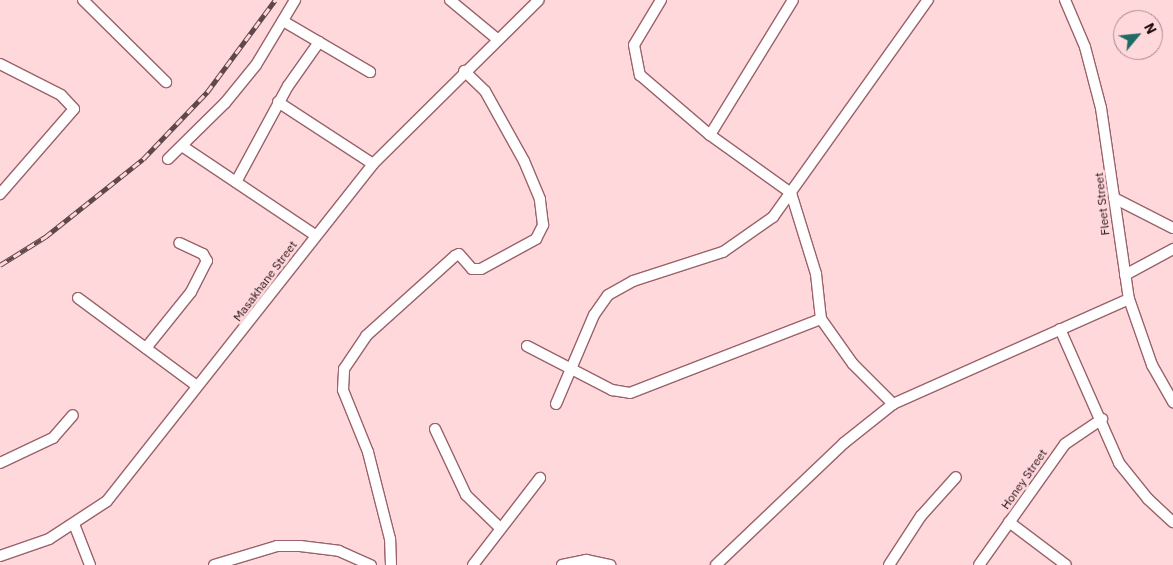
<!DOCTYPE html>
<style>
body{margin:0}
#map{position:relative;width:1173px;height:565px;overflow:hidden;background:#ffd8dc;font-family:"IBM Plex Sans",sans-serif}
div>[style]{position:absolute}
.roads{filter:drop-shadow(1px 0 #9a626a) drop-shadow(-1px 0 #9a626a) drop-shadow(0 1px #9a626a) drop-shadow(0 -1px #9a626a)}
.minor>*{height:10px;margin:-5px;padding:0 5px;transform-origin:5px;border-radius:5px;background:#fff}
.rail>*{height:4.5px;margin-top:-2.25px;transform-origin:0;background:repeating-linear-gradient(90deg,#ffd8dc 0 8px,#60474a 0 16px);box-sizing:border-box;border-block:1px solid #60474a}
span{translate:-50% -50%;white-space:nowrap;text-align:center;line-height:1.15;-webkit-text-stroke:5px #ffd8dc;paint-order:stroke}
.street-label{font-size:12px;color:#1e0a0d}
.north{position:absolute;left:1113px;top:10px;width:50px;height:50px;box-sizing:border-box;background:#ffd8dc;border:1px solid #a58689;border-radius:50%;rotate:62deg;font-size:14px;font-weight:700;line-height:20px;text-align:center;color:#1e0a0d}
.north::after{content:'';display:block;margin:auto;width:18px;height:22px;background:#206b67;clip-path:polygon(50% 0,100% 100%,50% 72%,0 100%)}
</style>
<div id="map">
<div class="roads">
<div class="minor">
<div style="left:83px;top:0;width:117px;rotate:44.7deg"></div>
<div style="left:450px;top:0;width:61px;rotate:39.7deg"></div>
<div style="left:661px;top:0;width:52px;rotate:121deg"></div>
<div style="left:634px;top:45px;width:31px;rotate:79deg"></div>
<div style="left:640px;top:75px;width:92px;rotate:40.6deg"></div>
<div style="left:710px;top:135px;width:100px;rotate:35.6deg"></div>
<div style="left:791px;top:193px;width:85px;rotate:72.8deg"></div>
<div style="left:816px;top:274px;width:45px;rotate:83.7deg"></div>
<div style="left:821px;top:319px;width:55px;rotate:54.6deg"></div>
<div style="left:853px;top:364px;width:57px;rotate:45deg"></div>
<div style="left:1065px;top:0;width:51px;rotate:66.9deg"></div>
<div style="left:1085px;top:47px;width:63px;rotate:75.3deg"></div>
<div style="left:1101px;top:108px;width:193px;rotate:81.7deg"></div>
<div style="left:1129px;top:299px;width:70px;rotate:70.8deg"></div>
<div style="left:1152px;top:365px;width:43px;rotate:60.4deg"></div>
<div style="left:283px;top:21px;width:101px;rotate:30.4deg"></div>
<div style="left:0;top:64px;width:68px;rotate:26.9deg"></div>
<div style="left:61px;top:95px;width:19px;rotate:47deg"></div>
<div style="left:74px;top:109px;width:113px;rotate:131deg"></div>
<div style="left:278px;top:102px;width:113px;rotate:33.1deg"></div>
<div style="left:710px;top:135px;width:158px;rotate:-58.4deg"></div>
<div style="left:182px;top:146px;width:160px;rotate:33.8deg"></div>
<div style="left:168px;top:159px;width:80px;rotate:-44.5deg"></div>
<div style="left:225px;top:103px;width:49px;rotate:-50.8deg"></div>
<div style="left:256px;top:65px;width:76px;rotate:-59deg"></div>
<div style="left:236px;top:182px;width:109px;rotate:-61.6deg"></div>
<div style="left:288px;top:86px;width:54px;rotate:-54.8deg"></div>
<div style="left:1114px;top:198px;width:66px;rotate:27deg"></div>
<div style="left:1125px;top:275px;width:55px;rotate:-28.4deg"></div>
<div style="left:78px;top:298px;width:148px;rotate:36.5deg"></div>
<div style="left:1060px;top:329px;width:146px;rotate:66.2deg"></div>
<div style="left:1119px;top:463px;width:46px;rotate:51.1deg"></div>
<div style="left:1148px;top:499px;width:34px;rotate:43deg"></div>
<div style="left:527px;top:346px;width:96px;rotate:27.4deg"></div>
<div style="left:612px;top:390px;width:18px;rotate:9deg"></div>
<div style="left:630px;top:393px;width:205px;rotate:-21.2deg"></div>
<div style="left:146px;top:348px;width:72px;rotate:-51.2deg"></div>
<div style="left:191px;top:292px;width:35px;rotate:-63deg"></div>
<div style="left:207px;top:261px;width:8px;rotate:-120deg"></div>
<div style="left:203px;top:254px;width:26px;rotate:-155deg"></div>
<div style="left:556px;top:404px;width:97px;rotate:-66.9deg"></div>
<div style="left:594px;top:315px;width:24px;rotate:-55deg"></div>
<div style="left:608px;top:295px;width:29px;rotate:-29deg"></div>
<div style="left:633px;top:281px;width:95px;rotate:-17.9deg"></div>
<div style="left:723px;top:252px;width:61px;rotate:-35deg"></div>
<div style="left:773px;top:217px;width:267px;rotate:-54.5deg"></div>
<div style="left:435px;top:429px;width:73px;rotate:64.8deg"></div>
<div style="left:466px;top:495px;width:47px;rotate:44.1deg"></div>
<div style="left:0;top:463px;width:59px;rotate:-25.3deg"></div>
<div style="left:53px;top:438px;width:30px;rotate:-49deg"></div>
<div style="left:1009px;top:522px;width:71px;rotate:37deg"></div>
<div style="left:74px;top:524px;width:44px;rotate:68.7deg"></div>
<div style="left:0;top:556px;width:52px;rotate:-19.1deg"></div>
<div style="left:49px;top:539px;width:69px;rotate:-33.2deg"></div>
<div style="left:107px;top:501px;width:429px;rotate:-51.7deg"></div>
<div style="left:373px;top:164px;width:233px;rotate:-44.7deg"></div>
<div style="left:214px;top:565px;width:66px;rotate:-16.8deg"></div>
<div style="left:277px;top:546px;width:23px"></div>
<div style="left:300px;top:546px;width:39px;rotate:7deg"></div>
<div style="left:339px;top:551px;width:35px;rotate:24deg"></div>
<div style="left:391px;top:565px;width:26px;rotate:-92deg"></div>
<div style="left:390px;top:539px;width:90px;rotate:-104.2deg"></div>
<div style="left:368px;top:452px;width:67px;rotate:-112deg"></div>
<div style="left:343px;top:390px;width:21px;rotate:-87deg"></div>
<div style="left:344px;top:369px;width:40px;rotate:-56deg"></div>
<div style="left:366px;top:336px;width:120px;rotate:-42deg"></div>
<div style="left:455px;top:256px;width:4px;rotate:-27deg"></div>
<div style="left:459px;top:254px;width:20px;rotate:49deg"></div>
<div style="left:472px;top:269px;width:9px"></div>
<div style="left:481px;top:269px;width:63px;rotate:-28.6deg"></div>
<div style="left:536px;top:239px;width:16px;rotate:-63deg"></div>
<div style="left:543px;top:225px;width:26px;rotate:-97deg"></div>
<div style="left:540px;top:199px;width:41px;rotate:-112.8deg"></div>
<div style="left:524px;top:161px;width:80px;rotate:-119.1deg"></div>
<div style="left:485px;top:91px;width:29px;rotate:-136deg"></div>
<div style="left:473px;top:565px;width:110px;rotate:-52.4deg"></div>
<div style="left:562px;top:565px;width:25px;rotate:-12deg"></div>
<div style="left:586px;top:560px;width:25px;rotate:12deg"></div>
<div style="left:716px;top:565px;width:177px;rotate:-43.6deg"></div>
<div style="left:844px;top:443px;width:63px;rotate:-38.5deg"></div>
<div style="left:893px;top:404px;width:258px;rotate:-24deg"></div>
<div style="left:889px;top:565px;width:59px;rotate:-56.9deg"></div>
<div style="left:921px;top:516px;width:52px;rotate:-48.1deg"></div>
<div style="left:979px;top:565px;width:148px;rotate:-54.6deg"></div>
<div style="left:1065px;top:444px;width:45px;rotate:-34deg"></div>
</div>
</div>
<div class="rail">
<div style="left:0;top:265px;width:53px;rotate:-31.9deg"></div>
<div style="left:45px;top:237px;width:125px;rotate:-38.5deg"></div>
<div style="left:143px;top:159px;width:93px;rotate:-46.3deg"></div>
<div style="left:207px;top:92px;width:114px;rotate:-53.5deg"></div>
</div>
<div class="street-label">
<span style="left:1102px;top:204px;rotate:-96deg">Fleet Street</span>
<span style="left:265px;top:281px;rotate:-53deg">Masakhane Street</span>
<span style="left:1024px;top:479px;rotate:-55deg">Honey Street</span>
</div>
<div class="north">N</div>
</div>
